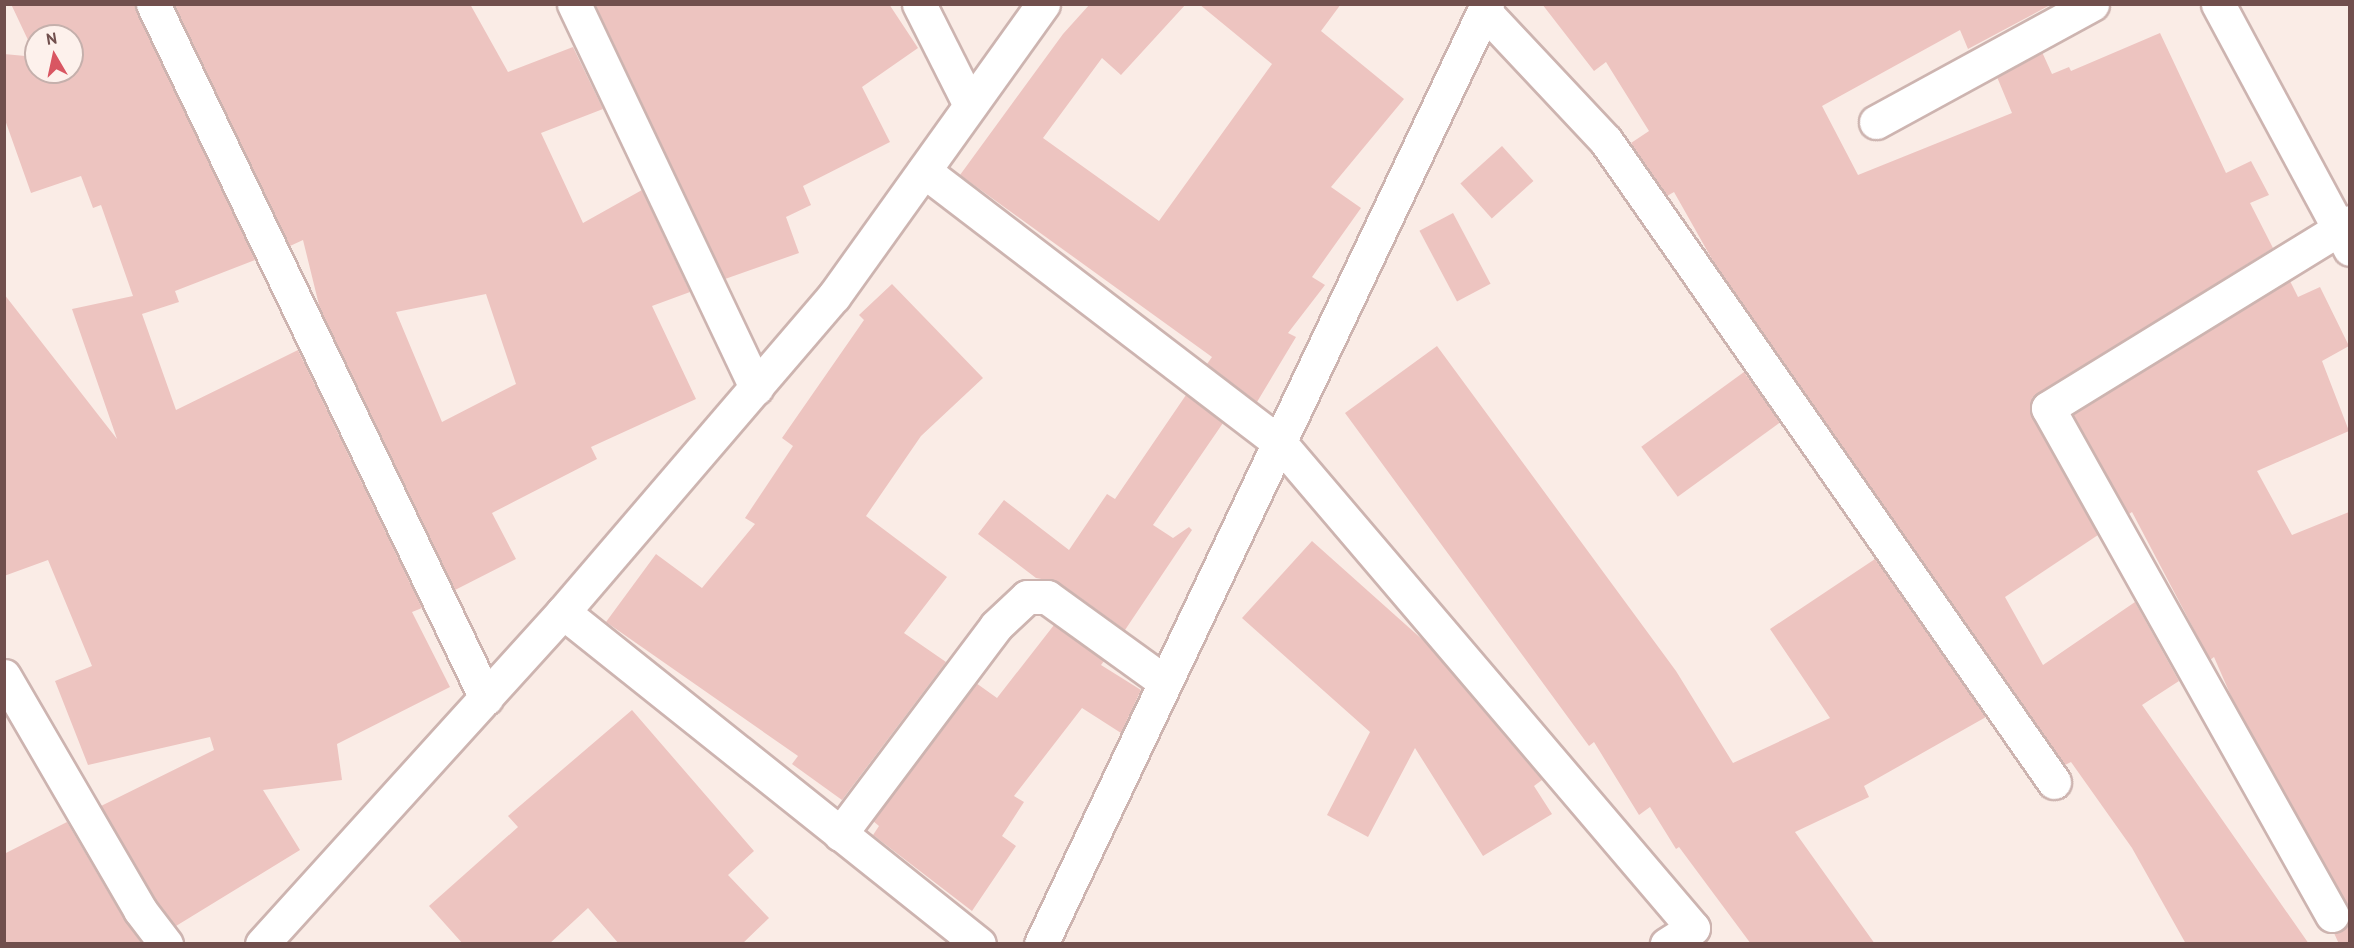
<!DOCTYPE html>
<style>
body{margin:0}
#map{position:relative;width:2354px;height:948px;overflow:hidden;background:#faece6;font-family:"PT Sans",sans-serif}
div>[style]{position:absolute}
.building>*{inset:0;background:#edc4c0;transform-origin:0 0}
.roads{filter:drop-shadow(2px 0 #cdb4b0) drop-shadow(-2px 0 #cdb4b0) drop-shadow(0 2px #cdb4b0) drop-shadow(0 -2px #cdb4b0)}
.minor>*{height:33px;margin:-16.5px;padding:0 16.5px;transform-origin:16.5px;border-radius:16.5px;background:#fff}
span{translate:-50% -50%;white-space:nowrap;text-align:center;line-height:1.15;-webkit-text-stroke:4.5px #fdf1ec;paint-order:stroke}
.frame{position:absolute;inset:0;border:6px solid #714f4d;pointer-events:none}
.north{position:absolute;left:24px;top:24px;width:60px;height:60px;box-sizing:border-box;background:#fdf1ec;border:2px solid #c5b0ac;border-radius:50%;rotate:351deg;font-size:16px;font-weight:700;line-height:24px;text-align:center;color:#714f4d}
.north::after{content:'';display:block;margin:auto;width:21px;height:27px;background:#d95662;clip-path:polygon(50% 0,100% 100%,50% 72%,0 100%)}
</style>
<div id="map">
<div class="building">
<div style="clip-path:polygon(evenodd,11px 4px,135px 4px,255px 260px,175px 291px,179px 302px,142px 314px,176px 410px,298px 350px,422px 608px,412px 612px,450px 687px,337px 744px,342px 780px,263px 790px,300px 850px,176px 926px,156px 900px,101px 806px,214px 750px,210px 737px,88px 765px,55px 681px,92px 666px,48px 560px,4px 576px,4px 294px,117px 439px,72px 309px,133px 296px,101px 205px,93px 208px,81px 176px,31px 193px,4px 117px,4px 54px,36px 57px,11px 4px,36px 36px,72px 36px,72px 72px,36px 72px,36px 36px)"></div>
<div style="clip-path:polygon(evenodd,174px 4px,470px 4px,508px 72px,573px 47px,603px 109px,541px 133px,583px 223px,642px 190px,690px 292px,652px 306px,696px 399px,591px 447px,597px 459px,492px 513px,516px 559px,455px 590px,320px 309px,303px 240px,290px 246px,174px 4px,486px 294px,516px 384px,442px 422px,396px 312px,486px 294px)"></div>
<div style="clip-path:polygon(595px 4px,889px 4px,918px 48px,862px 87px,890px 142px,803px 186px,811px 205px,786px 217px,799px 253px,725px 279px)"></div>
<div style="clip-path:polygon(1090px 4px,1186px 4px,1121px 75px,1102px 58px,1043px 138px,1159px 221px,1272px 64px,1199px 4px,1341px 4px,1321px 31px,1404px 99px,1331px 187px,1361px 208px,1312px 277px,1325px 285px,1288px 333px,1296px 337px,1257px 402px,1207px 364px,1212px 357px,960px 175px,1063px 34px)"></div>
<div style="clip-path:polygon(1542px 4px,2052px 4px,1968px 49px,1960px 30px,1822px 106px,1858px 175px,2012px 113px,1997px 77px,2042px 52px,2052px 74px,2069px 67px,2071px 71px,2160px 33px,2226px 173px,2251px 161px,2269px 195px,2250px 203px,2273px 248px,2032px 398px,2032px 417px,2098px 535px,2005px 597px,2043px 665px,2135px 602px,2179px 681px,2142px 705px,2309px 944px,2186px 944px,2132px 848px,2071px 762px,2065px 765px,1713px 261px,1674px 192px,1667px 196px,1631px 143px,1649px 131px,1606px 62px,1594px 71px)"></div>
<div style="left:1502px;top:146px;width:47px;height:56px;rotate:48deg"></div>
<div style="left:1453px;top:213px;width:80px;height:38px;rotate:62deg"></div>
<div style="clip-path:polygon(2290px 281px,2298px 297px,2320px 287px,2349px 346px,2322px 361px,2349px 431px,2257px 471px,2292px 535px,2349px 512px,2349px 910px,2231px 696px,2214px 657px,2210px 660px,2132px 512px,2129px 514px,2073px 415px)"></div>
<div style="clip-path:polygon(892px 284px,983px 378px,921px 436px,866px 516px,947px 577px,904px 633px,946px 662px,842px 800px,792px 764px,798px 756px,606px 622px,656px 554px,702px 588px,755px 524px,745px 518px,793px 446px,782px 438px,864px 320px,859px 315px)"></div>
<div style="clip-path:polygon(1437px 346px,1676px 671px,1733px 763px,1830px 718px,1770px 629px,1875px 559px,1986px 717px,1864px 786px,1869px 797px,1795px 832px,1875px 944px,1751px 944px,1679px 847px,1676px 849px,1650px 807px,1639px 815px,1594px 742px,1589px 746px,1345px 413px)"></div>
<div style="left:1744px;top:372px;width:62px;height:127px;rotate:54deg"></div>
<div style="clip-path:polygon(1186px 395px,1223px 423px,1153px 525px,1173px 538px,1189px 527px,1192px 530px,1125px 630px,1058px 582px,1036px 578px,978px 534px,1004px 500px,1069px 550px,1107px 494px,1115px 499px)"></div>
<div style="clip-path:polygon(1312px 541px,1424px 641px,1542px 780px,1534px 786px,1552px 814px,1483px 856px,1415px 748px,1368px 837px,1327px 815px,1370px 732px,1242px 618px)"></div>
<div style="clip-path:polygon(1054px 625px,1104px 661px,1101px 665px,1141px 690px,1121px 733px,1082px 708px,1014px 796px,1024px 802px,1002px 836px,1016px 846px,972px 911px,873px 835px,879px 826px,873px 821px,976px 683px,997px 698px)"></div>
<div style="clip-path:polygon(632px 710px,754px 851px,728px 875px,769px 918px,742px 944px,619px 944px,588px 908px,549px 944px,463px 944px,429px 906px,518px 827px,508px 816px)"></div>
<div style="clip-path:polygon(67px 822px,124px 919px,142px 944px,4px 944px,4px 854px)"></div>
<div style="clip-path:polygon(2349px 920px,2349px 944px,2339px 944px,2334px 933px,2342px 931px)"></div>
</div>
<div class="roads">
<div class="minor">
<div style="left:153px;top:4px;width:770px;rotate:64.37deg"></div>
<div style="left:574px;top:4px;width:425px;rotate:64.6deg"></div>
<div style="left:919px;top:4px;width:113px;rotate:63.2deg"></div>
<div style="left:1487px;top:4px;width:8px;rotate:113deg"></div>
<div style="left:1484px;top:11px;width:178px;rotate:46.8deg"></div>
<div style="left:1606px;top:141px;width:782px;rotate:55.05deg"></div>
<div style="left:2218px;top:4px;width:278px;rotate:61.7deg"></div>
<div style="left:1876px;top:122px;width:246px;rotate:-28.6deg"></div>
<div style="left:924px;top:171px;width:447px;rotate:37.4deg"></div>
<div style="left:1279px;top:442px;width:638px;rotate:49.57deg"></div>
<div style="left:1693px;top:928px;width:31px;rotate:148deg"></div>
<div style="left:563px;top:612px;width:532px;rotate:38.59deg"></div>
<div style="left:4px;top:676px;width:271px;rotate:59.8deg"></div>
<div style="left:140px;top:910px;width:43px;rotate:52.6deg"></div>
<div style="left:840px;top:834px;width:260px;rotate:-53.1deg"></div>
<div style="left:996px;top:626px;width:42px;rotate:-43.1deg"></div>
<div style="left:1027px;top:597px;width:20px"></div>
<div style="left:1047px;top:597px;width:145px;rotate:35.8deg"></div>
<div style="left:2332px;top:915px;width:581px;rotate:-119.26deg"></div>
<div style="left:2048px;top:408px;width:355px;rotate:-31.6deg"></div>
<div style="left:262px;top:944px;width:448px;rotate:-47.8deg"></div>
<div style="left:563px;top:612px;width:416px;rotate:-49.4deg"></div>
<div style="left:834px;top:296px;width:359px;rotate:-54.4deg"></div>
<div style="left:1041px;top:944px;width:1033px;rotate:-64.6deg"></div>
</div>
</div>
<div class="frame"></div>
<div class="north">N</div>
</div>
